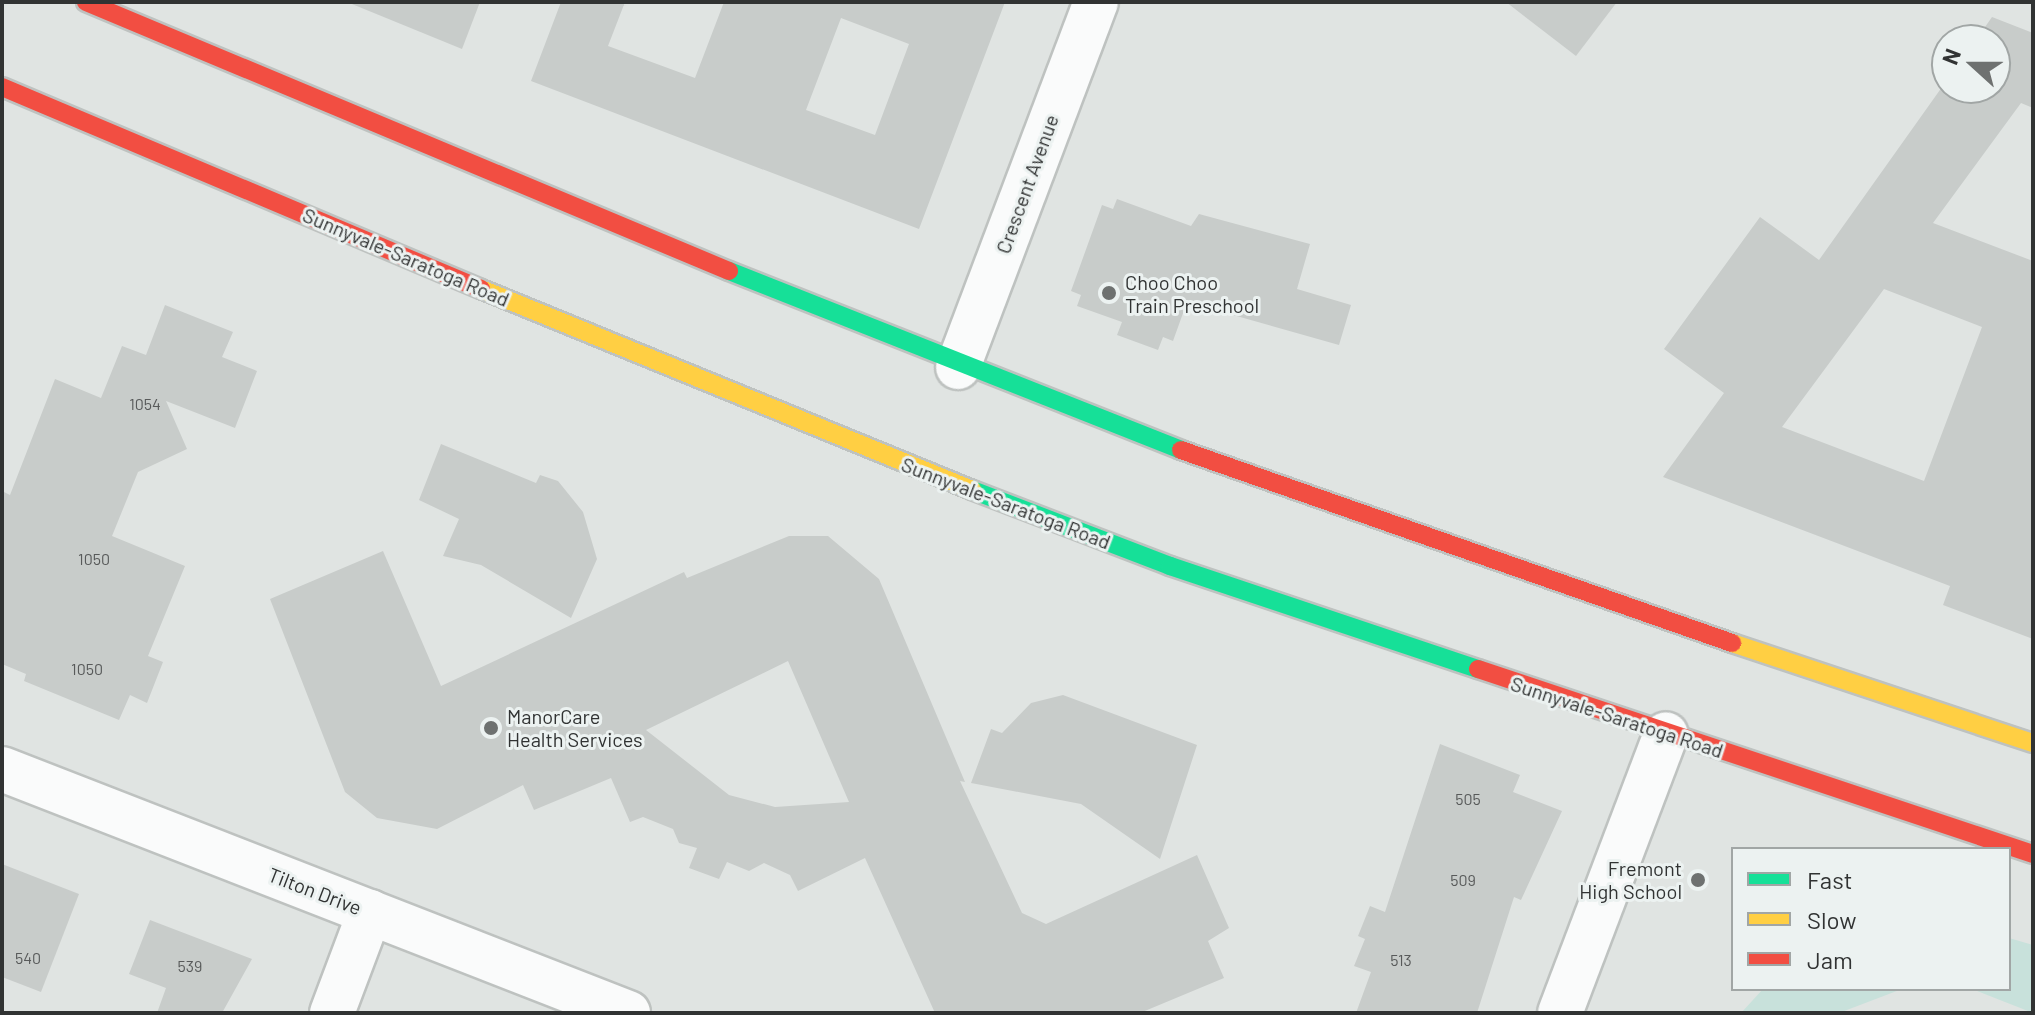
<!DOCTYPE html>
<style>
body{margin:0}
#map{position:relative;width:2035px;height:1015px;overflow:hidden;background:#e0e4e2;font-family:Barlow,sans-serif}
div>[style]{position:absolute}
.green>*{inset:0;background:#c8e1db}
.building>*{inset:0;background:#c8ccca}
.roads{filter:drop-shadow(2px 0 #bec2c0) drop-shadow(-2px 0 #bec2c0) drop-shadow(0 2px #bec2c0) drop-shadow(0 -2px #bec2c0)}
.street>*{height:44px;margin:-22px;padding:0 22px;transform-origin:22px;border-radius:22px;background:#fafbfb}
.fast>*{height:18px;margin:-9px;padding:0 9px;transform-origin:9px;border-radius:9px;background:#16e098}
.slow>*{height:18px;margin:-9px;padding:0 9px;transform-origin:9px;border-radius:9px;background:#ffcf43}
.jam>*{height:18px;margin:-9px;padding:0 9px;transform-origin:9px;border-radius:9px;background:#f24e42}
.dots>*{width:22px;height:22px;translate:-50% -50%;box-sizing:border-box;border:4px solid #ecf2f1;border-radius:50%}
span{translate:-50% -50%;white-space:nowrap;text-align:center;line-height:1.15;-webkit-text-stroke:6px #ecf2f1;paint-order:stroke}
.number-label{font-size:16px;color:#585a5a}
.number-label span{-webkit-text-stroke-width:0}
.street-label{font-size:20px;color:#313333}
.poi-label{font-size:20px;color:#313333}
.left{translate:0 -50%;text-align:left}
.right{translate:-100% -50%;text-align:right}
.frame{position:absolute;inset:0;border:4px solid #313333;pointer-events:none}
.legend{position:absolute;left:1731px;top:847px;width:280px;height:144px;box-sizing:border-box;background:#ecf2f1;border:2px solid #a1a6a5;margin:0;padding:10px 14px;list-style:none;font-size:24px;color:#313333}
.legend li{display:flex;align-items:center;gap:16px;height:40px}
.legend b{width:40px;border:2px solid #a1a6a5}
.north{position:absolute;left:1931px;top:24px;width:80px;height:80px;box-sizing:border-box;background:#ecf2f1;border:2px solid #a1a6a5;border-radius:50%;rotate:291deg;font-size:22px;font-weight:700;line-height:32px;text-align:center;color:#313333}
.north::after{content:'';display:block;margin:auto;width:28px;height:36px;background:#6e7170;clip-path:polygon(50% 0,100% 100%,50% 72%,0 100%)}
</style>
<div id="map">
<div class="green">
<div style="clip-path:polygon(2009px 938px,2033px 945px,2033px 1013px,1972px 989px,2009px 989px)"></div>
<div style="clip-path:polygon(1763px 989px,1902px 989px,1839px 1013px,1741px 1013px)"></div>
</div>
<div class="building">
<div style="clip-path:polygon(347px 2px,480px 2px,462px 49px)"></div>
<div style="clip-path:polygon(evenodd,561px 2px,625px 2px,608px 46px,695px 78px,724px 2px,1005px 2px,919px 229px,531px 81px,561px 2px,841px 18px,909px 44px,875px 135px,806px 110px,841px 18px)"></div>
<div style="clip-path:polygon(1506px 2px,1617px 2px,1576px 56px)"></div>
<div style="clip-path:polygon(evenodd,1992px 17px,2033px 33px,2033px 108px,2021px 103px,1933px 223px,2033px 261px,2033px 639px,1943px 605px,1950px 586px,1663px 477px,1724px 393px,1664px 349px,1760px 217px,1819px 260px,1947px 80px,1947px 88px,1995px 88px,1995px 40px,1976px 40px,1992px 17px,1884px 289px,1982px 327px,1924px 481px,1782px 427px,1884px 289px)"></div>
<div style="clip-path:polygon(1117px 199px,1191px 226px,1199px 214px,1310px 244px,1297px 289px,1351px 305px,1339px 345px,1187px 302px,1173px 341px,1163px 337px,1158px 350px,1117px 335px,1122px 322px,1077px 306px,1081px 295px,1071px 291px,1102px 205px,1113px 209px)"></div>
<div style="clip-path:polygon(165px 305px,233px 332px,222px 357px,257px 371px,235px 428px,166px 401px,187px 449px,138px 472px,112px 536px,185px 566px,148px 656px,163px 662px,147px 703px,130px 695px,119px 720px,24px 681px,26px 674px,2px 664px,2px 491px,10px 495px,55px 379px,101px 398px,122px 346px,146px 355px)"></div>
<div style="clip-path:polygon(441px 444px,536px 483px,540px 475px,558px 481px,583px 512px,597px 559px,571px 618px,481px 565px,443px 556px,459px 519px,419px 500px)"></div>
<div style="clip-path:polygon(evenodd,789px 536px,828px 536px,879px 579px,965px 782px,960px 781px,1022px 913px,1046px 924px,1197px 855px,1229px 928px,1208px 941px,1224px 978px,1140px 1013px,935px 1013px,865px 858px,798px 891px,790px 875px,764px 863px,749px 871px,727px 862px,719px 879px,689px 868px,697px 848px,679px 843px,673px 829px,643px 817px,630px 822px,611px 778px,534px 810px,523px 785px,437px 829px,377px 818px,345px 792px,270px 599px,383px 551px,441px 686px,684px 572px,687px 578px,789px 536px,788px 661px,849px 802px,775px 807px,729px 795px,646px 730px,788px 661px)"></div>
<div style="clip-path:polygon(1063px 695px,1197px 745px,1160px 859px,1081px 804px,971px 783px,991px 729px,1002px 733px,1031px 703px)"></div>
<div style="clip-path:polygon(1440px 744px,1520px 775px,1513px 792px,1562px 811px,1521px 900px,1514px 897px,1477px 1013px,1356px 1013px,1371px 972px,1354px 966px,1365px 939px,1358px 936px,1370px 906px,1385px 912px)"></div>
<div style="clip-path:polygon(2px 864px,79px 894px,41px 992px,2px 977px)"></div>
<div style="clip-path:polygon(150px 920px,252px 959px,222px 1013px,157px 1013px,166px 988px,129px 974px)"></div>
</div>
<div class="roads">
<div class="street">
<div style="left:958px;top:367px;width:390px;rotate:-69.3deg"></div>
<div style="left:2px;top:769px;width:672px;rotate:21.29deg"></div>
<div style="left:332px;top:1013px;width:108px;rotate:-69.4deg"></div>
<div style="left:1560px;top:1013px;width:298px;rotate:-69.2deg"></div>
</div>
<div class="fast">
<div style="left:729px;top:271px;width:486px;rotate:21.6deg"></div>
<div style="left:972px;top:490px;width:212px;rotate:21deg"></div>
<div style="left:1170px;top:566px;width:325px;rotate:18.5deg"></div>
</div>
<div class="slow">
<div style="left:481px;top:289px;width:531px;rotate:22.26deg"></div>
<div style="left:1732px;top:643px;width:317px;rotate:18.4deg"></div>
</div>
<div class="jam">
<div style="left:86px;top:2px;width:697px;rotate:22.7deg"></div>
<div style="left:2px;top:87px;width:520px;rotate:22.87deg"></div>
<div style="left:1181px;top:450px;width:584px;rotate:19.3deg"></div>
<div style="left:1478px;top:669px;width:585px;rotate:18.43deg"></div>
</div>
</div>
<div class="dots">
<div style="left:1109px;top:293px;background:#6e7170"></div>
<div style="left:491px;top:728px;background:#6e7170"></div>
<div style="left:1698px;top:880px;background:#6e7170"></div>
</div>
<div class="number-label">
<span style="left:145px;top:404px">1054</span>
<span style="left:94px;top:559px">1050</span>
<span style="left:87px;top:669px">1050</span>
<span style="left:1468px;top:799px">505</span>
<span style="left:1463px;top:880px">509</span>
<span style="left:28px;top:958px">540</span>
<span style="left:1401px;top:960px">513</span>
<span style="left:190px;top:966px">539</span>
</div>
<div class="street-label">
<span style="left:1027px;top:184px;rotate:-70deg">Crescent Avenue</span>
<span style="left:406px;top:257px;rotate:23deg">Sunnyvale-Saratoga Road</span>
<span style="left:1006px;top:503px;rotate:21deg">Sunnyvale-Saratoga Road</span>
<span style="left:1617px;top:717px;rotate:18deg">Sunnyvale-Saratoga Road</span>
<span style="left:315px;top:891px;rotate:21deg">Tilton Drive</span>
</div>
<div class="poi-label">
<span class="left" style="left:1125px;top:294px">Choo Choo<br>Train Preschool</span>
<span class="left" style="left:507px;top:728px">ManorCare<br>Health Services</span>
<span class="right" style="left:1682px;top:880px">Fremont<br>High School</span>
</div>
<div class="frame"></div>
<ul class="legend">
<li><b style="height:10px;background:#16e098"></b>Fast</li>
<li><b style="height:10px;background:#ffcf43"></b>Slow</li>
<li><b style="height:10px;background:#f24e42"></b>Jam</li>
</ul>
<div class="north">N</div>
</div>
